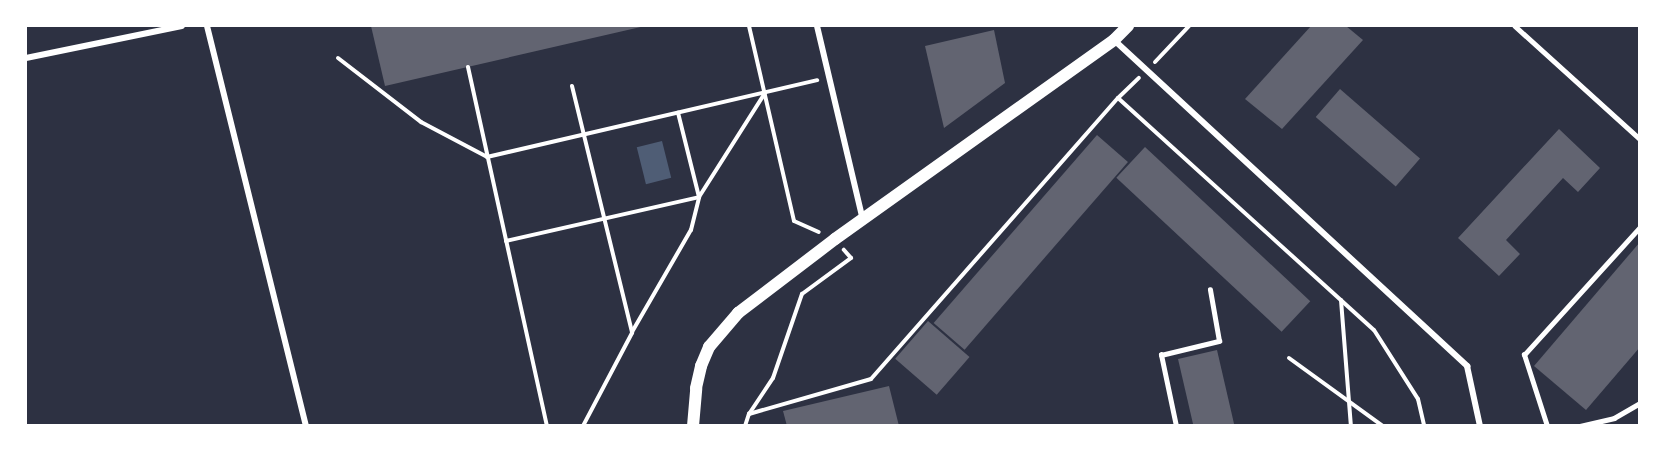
<!DOCTYPE html>
<style>
body{margin:0}
#map{position:relative;width:1665px;height:451px;overflow:hidden;background:#2d3142;font-family:"Work Sans",sans-serif}
div>[style]{position:absolute}
.water>*{inset:0;background:#4f5d75;transform-origin:0 0}
.building>*{inset:0;background:#626471;transform-origin:0 0}
.path>*{height:4px;margin:-2px;padding:0 2px;transform-origin:2px;border-radius:2px;background:#fff}
.service>*{height:4.5px;margin:-2.25px;padding:0 2.25px;transform-origin:2.25px;border-radius:2.25px;background:#fff}
.minor>*{height:6px;margin:-3px;padding:0 3px;transform-origin:3px;border-radius:3px;background:#fff}
.secondary>*{height:12px;margin:-6px;padding:0 6px;transform-origin:6px;border-radius:6px;background:#fff}
span{translate:-50% -50%;white-space:nowrap;text-align:center;line-height:1.15;-webkit-text-stroke:4.5px #fff;paint-order:stroke}
.frame{position:absolute;inset:0;border:27px solid #fff;pointer-events:none}
</style>
<div id="map">
<div class="water">
<div style="left:662px;top:141px;width:38px;height:26px;rotate:76deg"></div>
</div>
<div class="building">
<div style="clip-path:polygon(371px 26px,645px 26px,385px 86px)"></div>
<div style="clip-path:polygon(1311px 26px,1346px 26px,1363px 40px,1282px 129px,1245px 99px)"></div>
<div style="clip-path:polygon(994px 30px,1005px 83px,944px 128px,925px 46px)"></div>
<div style="left:1340px;top:89px;width:106px;height:37px;rotate:41deg"></div>
<div style="clip-path:polygon(1559px 129px,1600px 168px,1578px 192px,1563px 178px,1506px 240px,1520px 254px,1499px 276px,1458px 238px)"></div>
<div style="left:1097px;top:135px;width:41px;height:249px;rotate:41deg"></div>
<div style="left:1145px;top:147px;width:226px;height:42px;rotate:43deg"></div>
<div style="clip-path:polygon(1640px 242px,1640px 347px,1586px 410px,1534px 366px)"></div>
<div style="left:928px;top:321px;width:55px;height:50px;rotate:41deg"></div>
<div style="left:1217px;top:350px;width:78px;height:40px;rotate:77deg"></div>
<div style="clip-path:polygon(889px 386px,899px 426px,787px 426px,783px 411px)"></div>
</div>
<div class="path">
<div style="left:749px;top:26px;width:200px;rotate:77deg"></div>
<div style="left:794px;top:221px;width:27px;rotate:24deg"></div>
<div style="left:338px;top:58px;width:105px;rotate:37.6deg"></div>
<div style="left:421px;top:122px;width:75px;rotate:27.9deg"></div>
<div style="left:487px;top:157px;width:339px;rotate:-13.1deg"></div>
<div style="left:1155px;top:62px;width:50px;rotate:-46.6deg"></div>
<div style="left:468px;top:67px;width:368px;rotate:77.6deg"></div>
<div style="left:572px;top:86px;width:254px;rotate:76.3deg"></div>
<div style="left:632px;top:333px;width:105px;rotate:117.8deg"></div>
<div style="left:1118px;top:98px;width:345px;rotate:42.2deg"></div>
<div style="left:1374px;top:330px;width:82px;rotate:57.5deg"></div>
<div style="left:1418px;top:399px;width:28px;rotate:77deg"></div>
<div style="left:506px;top:241px;width:198px;rotate:-12.8deg"></div>
<div style="left:699px;top:197px;width:87px;rotate:-104deg"></div>
<div style="left:1341px;top:300px;width:126px;rotate:85.5deg"></div>
<div style="left:632px;top:332px;width:118px;rotate:-60deg"></div>
<div style="left:691px;top:230px;width:34px;rotate:-76deg"></div>
<div style="left:699px;top:197px;width:123px;rotate:-57.6deg"></div>
<div style="left:1289px;top:358px;width:116px;rotate:35.9deg"></div>
<div style="left:749px;top:414px;width:127px;rotate:-16deg"></div>
<div style="left:871px;top:379px;width:374px;rotate:-48.7deg"></div>
<div style="left:1118px;top:98px;width:29px;rotate:-44deg"></div>
<div style="left:745px;top:426px;width:13px;rotate:-72deg"></div>
<div style="left:749px;top:414px;width:43px;rotate:-56.3deg"></div>
<div style="left:773px;top:378px;width:89px;rotate:-71deg"></div>
<div style="left:802px;top:294px;width:61px;rotate:-36.3deg"></div>
<div style="left:851px;top:258px;width:11px;rotate:-131deg"></div>
</div>
<div class="service">
<div style="left:1515px;top:26px;width:169px;rotate:42.1deg"></div>
<div style="left:1176px;top:426px;width:73px;rotate:-101.9deg"></div>
<div style="left:1161px;top:355px;width:60px;rotate:-13.6deg"></div>
<div style="left:1219px;top:341px;width:52px;rotate:-100deg"></div>
<div style="left:1547px;top:426px;width:75px;rotate:-107.9deg"></div>
<div style="left:1524px;top:355px;width:173px;rotate:-47.8deg"></div>
<div style="left:1580px;top:426px;width:35px;rotate:-13deg"></div>
<div style="left:1614px;top:418px;width:30px;rotate:-30deg"></div>
</div>
<div class="minor">
<div style="left:207px;top:26px;width:412px;rotate:76.1deg"></div>
<div style="left:817px;top:26px;width:199px;rotate:76.7deg"></div>
<div style="left:1114px;top:40px;width:481px;rotate:42.7deg"></div>
<div style="left:1467px;top:366px;width:61px;rotate:77.8deg"></div>
<div style="left:26px;top:58px;width:159px;rotate:-11.6deg"></div>
</div>
<div class="secondary">
<div style="left:693px;top:426px;width:38px;rotate:-85deg"></div>
<div style="left:696px;top:388px;width:23px;rotate:-77deg"></div>
<div style="left:701px;top:366px;width:21px;rotate:-67deg"></div>
<div style="left:709px;top:347px;width:45px;rotate:-49.5deg"></div>
<div style="left:738px;top:313px;width:122px;rotate:-37.3deg"></div>
<div style="left:835px;top:239px;width:343px;rotate:-35.5deg"></div>
<div style="left:1114px;top:40px;width:20px;rotate:-45deg"></div>
</div>
<div class="frame"></div>
</div>
